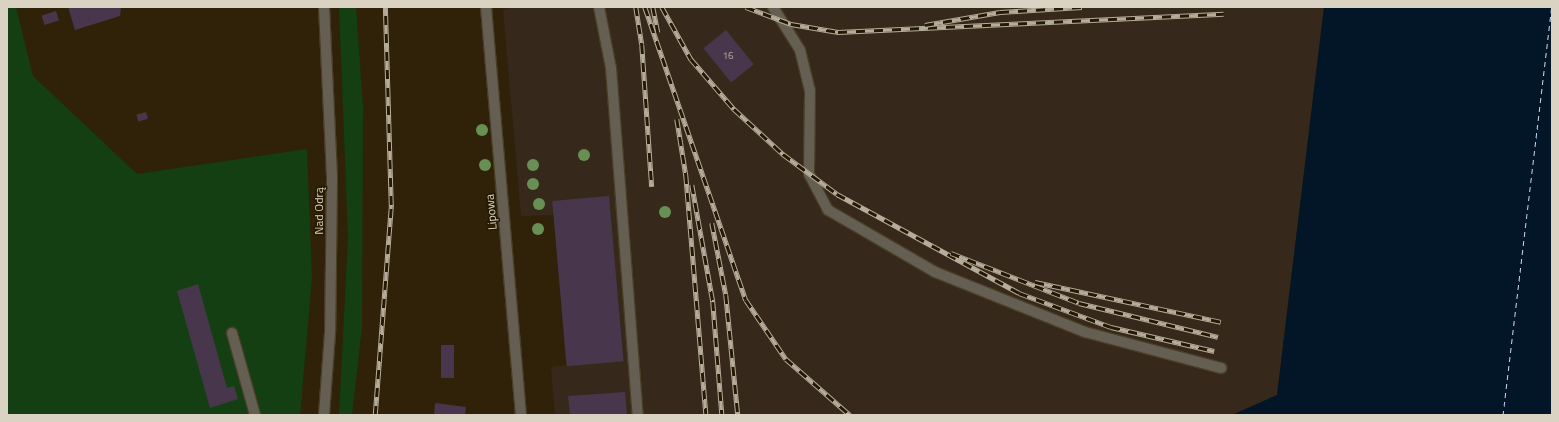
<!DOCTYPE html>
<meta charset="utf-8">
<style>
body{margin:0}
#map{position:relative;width:1559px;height:422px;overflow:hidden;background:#2f2208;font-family:"Titillium Web",sans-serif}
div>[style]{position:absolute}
.industrial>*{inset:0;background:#36291c}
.green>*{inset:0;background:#133f12}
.water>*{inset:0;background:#021627}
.ferry>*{height:1px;margin-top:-0.5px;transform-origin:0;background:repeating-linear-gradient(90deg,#bcdfff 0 5px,transparent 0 9px)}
.building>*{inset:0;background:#48364c;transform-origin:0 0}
.roads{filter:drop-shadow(1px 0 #4a3e26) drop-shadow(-1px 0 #4a3e26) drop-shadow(0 1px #4a3e26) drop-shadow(0 -1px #4a3e26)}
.service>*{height:10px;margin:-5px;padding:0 5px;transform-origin:5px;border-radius:5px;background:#655f53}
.minor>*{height:10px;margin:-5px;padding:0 5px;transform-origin:5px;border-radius:5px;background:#655f53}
.tertiary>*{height:10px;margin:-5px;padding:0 5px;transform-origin:5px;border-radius:5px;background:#655f53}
.rail>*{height:4.5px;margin-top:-2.25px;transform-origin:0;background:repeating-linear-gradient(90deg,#251901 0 9px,#b5ac9b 0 18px);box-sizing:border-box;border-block:1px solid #b5ac9b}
.trees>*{width:12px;height:12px;margin:-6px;border-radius:50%;background:#699054}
span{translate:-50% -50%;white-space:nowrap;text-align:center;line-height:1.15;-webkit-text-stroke:3px #251901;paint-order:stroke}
.number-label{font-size:10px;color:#b6aba5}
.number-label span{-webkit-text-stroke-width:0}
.street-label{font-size:12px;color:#dad2c3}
.frame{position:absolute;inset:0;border:8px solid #dad2c3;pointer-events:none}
</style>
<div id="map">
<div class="industrial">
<div style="clip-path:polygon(516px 7px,1324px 7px,1277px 395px,1232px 415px,555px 415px,551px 367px,566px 365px,554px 215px,521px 216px,503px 9px)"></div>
</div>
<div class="green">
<div style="clip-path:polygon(7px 7px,16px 7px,33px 76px,137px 174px,307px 149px,312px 278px,300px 415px,7px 415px)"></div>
<div style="clip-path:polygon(339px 7px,356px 7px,363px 107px,362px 327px,352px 415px,339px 415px,348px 237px)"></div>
</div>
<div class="water">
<div style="clip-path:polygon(1324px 7px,1552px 7px,1552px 415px,1232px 415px,1277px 395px)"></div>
</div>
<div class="ferry">
<div style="left:1503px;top:415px;width:411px;rotate:-83.2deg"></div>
</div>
<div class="building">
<div style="clip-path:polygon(68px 7px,121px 7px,120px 16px,75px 30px)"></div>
<div style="left:56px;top:11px;width:10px;height:15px;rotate:73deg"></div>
<div style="left:726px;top:30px;width:44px;height:29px;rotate:51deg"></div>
<div style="left:146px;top:112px;width:7px;height:10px;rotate:74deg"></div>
<div style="left:609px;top:196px;width:166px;height:57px;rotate:85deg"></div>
<div style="clip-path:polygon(198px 284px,227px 388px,234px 386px,238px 399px,210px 408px,177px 291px)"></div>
<div style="left:441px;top:345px;width:13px;height:33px"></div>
<div style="clip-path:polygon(625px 392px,627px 415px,570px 415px,568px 396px)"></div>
<div style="clip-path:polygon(435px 403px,466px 407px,465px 415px,434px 415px)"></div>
</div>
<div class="roads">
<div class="service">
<div style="left:599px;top:7px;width:62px;rotate:78.9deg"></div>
<div style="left:611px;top:68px;width:348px;rotate:85.6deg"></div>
<div style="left:773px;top:7px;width:51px;rotate:57.9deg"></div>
<div style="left:800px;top:50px;width:42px;rotate:76.3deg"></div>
<div style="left:810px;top:91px;width:83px;rotate:90.7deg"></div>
<div style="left:809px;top:174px;width:41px;rotate:62.2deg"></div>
<div style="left:828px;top:210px;width:124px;rotate:30.1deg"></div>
<div style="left:935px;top:272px;width:162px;rotate:21.8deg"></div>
<div style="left:1085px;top:332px;width:141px;rotate:14.8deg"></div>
<div style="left:232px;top:333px;width:85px;rotate:74.3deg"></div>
</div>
<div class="minor">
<div style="left:486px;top:7px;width:409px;rotate:85.1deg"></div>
</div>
<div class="tertiary">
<div style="left:324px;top:7px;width:171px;rotate:87.3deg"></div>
<div style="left:332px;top:178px;width:155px;rotate:90.7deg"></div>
<div style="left:330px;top:333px;width:82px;rotate:94.2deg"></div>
</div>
</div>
<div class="rail">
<div style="left:636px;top:7px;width:38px;rotate:81deg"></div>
<div style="left:642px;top:45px;width:142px;rotate:86deg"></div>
<div style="left:645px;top:7px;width:310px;rotate:71deg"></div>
<div style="left:746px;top:300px;width:71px;rotate:55.9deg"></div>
<div style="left:786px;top:359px;width:85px;rotate:41.2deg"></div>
<div style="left:653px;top:7px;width:26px;rotate:79deg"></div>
<div style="left:662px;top:7px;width:60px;rotate:60.9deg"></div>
<div style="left:691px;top:59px;width:66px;rotate:49.3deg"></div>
<div style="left:734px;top:109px;width:67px;rotate:42.6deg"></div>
<div style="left:783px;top:154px;width:67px;rotate:36.5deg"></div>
<div style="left:837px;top:194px;width:207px;rotate:28.5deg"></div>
<div style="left:1019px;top:293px;width:98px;rotate:20.3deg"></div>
<div style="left:1111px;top:327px;width:106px;rotate:13.1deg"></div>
<div style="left:746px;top:7px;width:48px;rotate:20.7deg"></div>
<div style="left:791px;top:24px;width:48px;rotate:9.7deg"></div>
<div style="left:838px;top:32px;width:386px;rotate:-2.7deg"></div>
<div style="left:925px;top:25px;width:76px;rotate:-9.8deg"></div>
<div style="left:1000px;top:12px;width:82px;rotate:-3.5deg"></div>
<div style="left:677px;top:119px;width:57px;rotate:80.9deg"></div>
<div style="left:686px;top:175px;width:241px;rotate:85.2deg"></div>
<div style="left:692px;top:185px;width:119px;rotate:79.8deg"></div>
<div style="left:713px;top:302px;width:113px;rotate:85.4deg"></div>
<div style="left:712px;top:223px;width:73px;rotate:79deg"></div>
<div style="left:726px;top:295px;width:121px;rotate:84.3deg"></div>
<div style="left:951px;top:253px;width:137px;rotate:21.3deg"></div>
<div style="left:1079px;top:303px;width:143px;rotate:13.7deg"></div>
<div style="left:1035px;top:282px;width:190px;rotate:12.1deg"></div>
<div style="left:375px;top:415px;width:211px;rotate:-85.6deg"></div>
<div style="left:391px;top:205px;width:198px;rotate:-91.7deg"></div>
</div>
<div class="trees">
<div style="left:482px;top:130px"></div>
<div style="left:584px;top:155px"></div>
<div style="left:485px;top:165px"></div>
<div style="left:533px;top:165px"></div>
<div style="left:533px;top:184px"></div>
<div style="left:539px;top:204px"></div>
<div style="left:665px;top:212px"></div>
<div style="left:538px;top:229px"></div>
</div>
<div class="number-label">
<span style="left:728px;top:56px">16</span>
</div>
<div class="street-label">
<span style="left:319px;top:211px;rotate:-90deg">Nad Odrą</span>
<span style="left:491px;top:212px;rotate:-95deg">Lipowa</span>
</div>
<div class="frame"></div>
</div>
